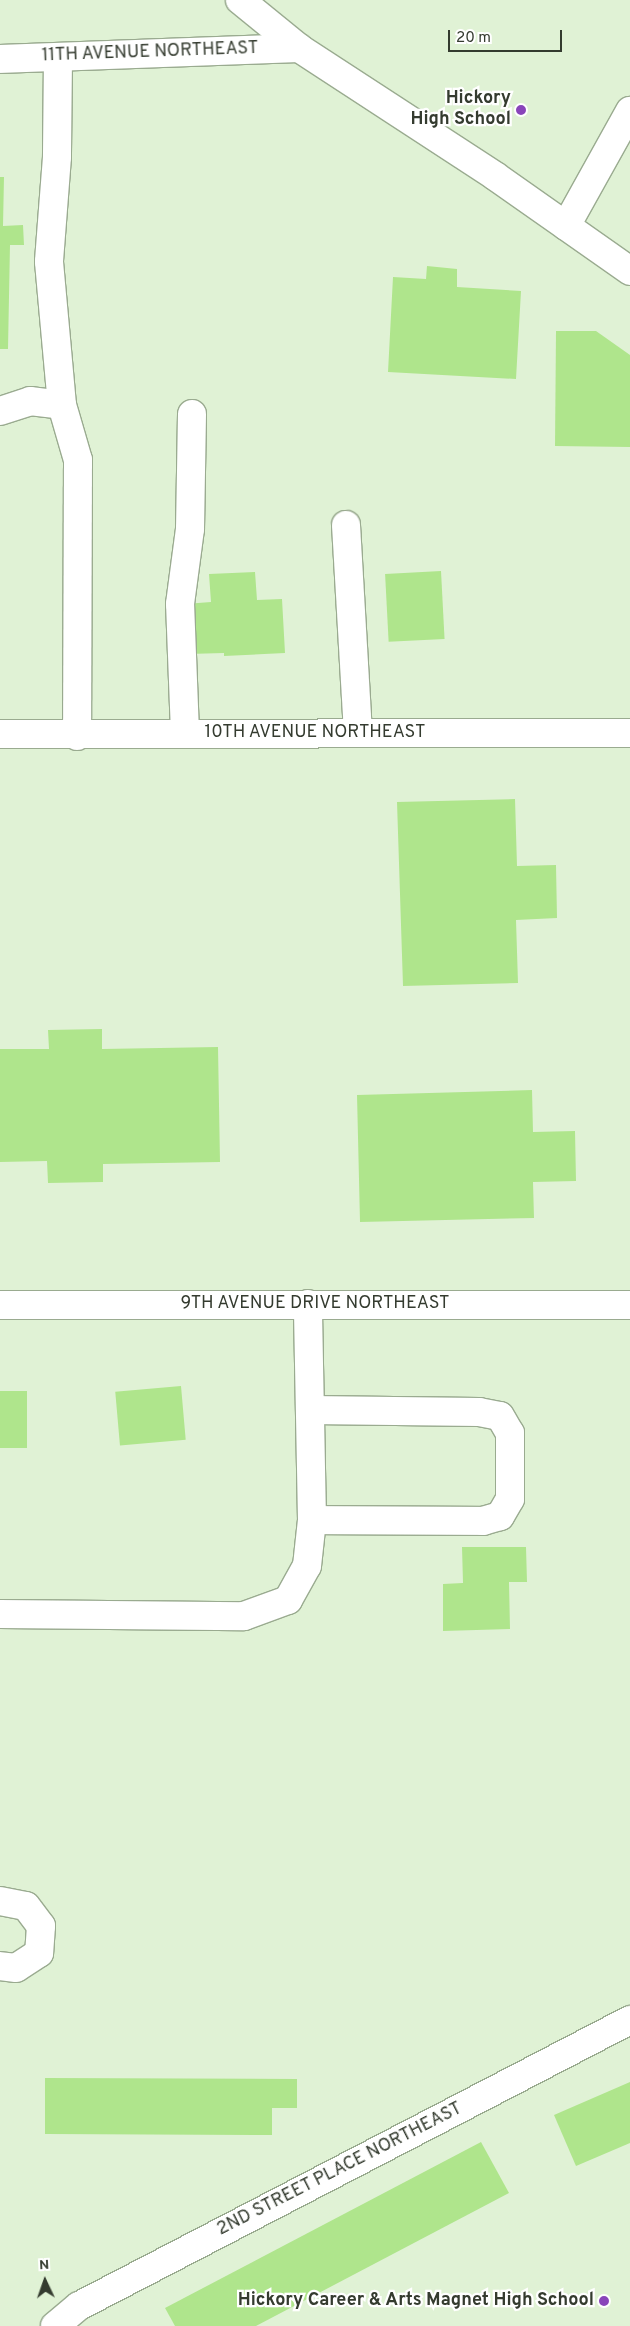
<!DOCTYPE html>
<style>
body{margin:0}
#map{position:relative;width:630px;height:2326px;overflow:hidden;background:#e0f2d5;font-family:Overpass,sans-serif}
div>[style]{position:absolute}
.building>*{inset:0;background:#afe58c;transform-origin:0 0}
.roads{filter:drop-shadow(1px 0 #9aab90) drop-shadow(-1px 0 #9aab90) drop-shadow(0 1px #9aab90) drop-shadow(0 -1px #9aab90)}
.minor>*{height:28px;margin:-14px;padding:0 14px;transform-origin:14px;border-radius:14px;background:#fff}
.dots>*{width:14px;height:14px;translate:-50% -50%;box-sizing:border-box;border:2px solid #fff;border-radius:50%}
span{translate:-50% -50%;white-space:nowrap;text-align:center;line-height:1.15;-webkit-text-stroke:4.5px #fff;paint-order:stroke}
.street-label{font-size:18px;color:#343b2f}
.poi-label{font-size:18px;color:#343b2f;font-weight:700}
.right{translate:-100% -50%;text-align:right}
.north{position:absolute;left:20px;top:2256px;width:50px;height:50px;-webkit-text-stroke:4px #fff;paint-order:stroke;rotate:357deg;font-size:14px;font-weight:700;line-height:20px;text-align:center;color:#343b2f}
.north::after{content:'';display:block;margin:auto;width:18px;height:22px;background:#343b2f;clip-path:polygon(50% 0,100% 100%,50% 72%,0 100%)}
.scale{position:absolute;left:448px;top:30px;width:114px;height:22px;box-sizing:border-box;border:2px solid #343b2f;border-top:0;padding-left:6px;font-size:15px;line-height:18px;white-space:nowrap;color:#343b2f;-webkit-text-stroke:4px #fff;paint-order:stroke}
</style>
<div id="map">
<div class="building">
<div style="clip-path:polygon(0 177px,4px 177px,3px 226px,23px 225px,24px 245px,10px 245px,8px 349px,0 349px)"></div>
<div style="clip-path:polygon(427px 266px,457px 269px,457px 287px,521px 291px,516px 379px,388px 372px,393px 277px,426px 279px)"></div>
<div style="clip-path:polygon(556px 331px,596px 331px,630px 355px,630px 447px,555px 446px)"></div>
<div style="left:441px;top:571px;width:68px;height:56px;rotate:87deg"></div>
<div style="clip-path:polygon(255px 572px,257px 600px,282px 599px,285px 653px,224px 656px,224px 653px,188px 654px,185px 604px,211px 602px,209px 574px)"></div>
<div style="clip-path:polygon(515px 799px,517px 866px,556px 865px,557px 918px,516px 920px,518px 983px,403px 986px,397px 802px)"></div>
<div style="clip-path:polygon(102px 1029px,102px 1049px,218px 1047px,220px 1162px,103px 1164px,103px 1182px,48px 1183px,47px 1161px,0 1162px,0 1049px,49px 1049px,48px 1030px)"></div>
<div style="clip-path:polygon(532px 1090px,533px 1132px,575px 1131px,576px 1181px,533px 1182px,534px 1218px,360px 1222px,357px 1095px)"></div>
<div style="left:181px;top:1386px;width:54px;height:66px;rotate:85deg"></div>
<div style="left:0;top:1391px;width:27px;height:57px"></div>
<div style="clip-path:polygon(462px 1547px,526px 1547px,527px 1582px,509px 1582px,510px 1629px,443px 1631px,443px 1584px,463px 1583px)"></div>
<div style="clip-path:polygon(45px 2078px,297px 2079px,297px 2108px,272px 2108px,272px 2135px,45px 2134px)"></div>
<div style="clip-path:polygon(630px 2082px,630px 2143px,576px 2166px,554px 2115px)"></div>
<div style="clip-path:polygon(481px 2142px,509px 2193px,256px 2326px,175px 2326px,165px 2308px)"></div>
</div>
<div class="roads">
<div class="minor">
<div style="left:240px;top:0;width:76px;rotate:39.1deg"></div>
<div style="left:299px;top:48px;width:234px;rotate:33.1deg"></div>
<div style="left:495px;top:176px;width:165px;rotate:35.1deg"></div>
<div style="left:58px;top:57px;width:100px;rotate:90.6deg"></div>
<div style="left:57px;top:157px;width:105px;rotate:94.4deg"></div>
<div style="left:49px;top:262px;width:144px;rotate:84.8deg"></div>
<div style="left:0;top:59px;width:299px;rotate:-2.1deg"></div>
<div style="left:566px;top:226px;width:132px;rotate:-60.9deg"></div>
<div style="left:0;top:411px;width:32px;rotate:-18deg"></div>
<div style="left:30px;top:401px;width:32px;rotate:7deg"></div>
<div style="left:62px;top:405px;width:57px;rotate:73.8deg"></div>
<div style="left:78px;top:460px;width:276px;rotate:90.2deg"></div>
<div style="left:346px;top:525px;width:207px;rotate:86.7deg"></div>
<div style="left:185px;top:733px;width:129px;rotate:-92.2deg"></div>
<div style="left:180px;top:604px;width:76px;rotate:-82.4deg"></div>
<div style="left:190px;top:529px;width:115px;rotate:-89deg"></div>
<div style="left:0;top:734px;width:630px;rotate:-0.09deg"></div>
<div style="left:0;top:1305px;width:630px"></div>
<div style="left:310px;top:1410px;width:169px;rotate:0.7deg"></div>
<div style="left:479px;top:1412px;width:21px;rotate:11deg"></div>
<div style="left:500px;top:1416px;width:20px;rotate:60deg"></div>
<div style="left:510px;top:1433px;width:66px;rotate:90deg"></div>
<div style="left:510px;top:1499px;width:20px;rotate:120deg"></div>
<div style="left:500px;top:1516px;width:18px;rotate:164deg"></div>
<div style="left:483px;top:1521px;width:171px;rotate:-179.7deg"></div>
<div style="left:0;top:1614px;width:244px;rotate:0.5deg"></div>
<div style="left:244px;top:1616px;width:47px;rotate:-20deg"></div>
<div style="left:288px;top:1600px;width:39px;rotate:-61deg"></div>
<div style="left:307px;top:1566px;width:46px;rotate:-83.8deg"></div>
<div style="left:312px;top:1520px;width:216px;rotate:-91.1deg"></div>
<div style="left:0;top:1901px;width:26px;rotate:11deg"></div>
<div style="left:26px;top:1906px;width:25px;rotate:53deg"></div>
<div style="left:41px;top:1926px;width:27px;rotate:94deg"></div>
<div style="left:39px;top:1953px;width:27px;rotate:147deg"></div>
<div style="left:16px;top:1968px;width:16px;rotate:-173deg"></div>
<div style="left:55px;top:2326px;width:31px;rotate:-40deg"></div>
<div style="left:79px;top:2306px;width:621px;rotate:-27.43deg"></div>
</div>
</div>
<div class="dots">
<div style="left:521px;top:110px;background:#8945ba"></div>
<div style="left:604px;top:2301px;background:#8945ba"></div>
</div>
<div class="street-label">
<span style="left:150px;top:53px;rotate:-2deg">11TH AVENUE NORTHEAST</span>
<span style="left:315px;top:733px">10TH AVENUE NORTHEAST</span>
<span style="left:315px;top:1304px">9TH AVENUE DRIVE NORTHEAST</span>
<span style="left:340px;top:2170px;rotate:-27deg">2ND STREET PLACE NORTHEAST</span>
</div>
<div class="poi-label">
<span class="right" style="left:511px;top:110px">Hickory<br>High School</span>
<span class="right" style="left:594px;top:2301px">Hickory Career &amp; Arts Magnet High School</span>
</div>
<div class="north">N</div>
<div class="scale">20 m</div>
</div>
